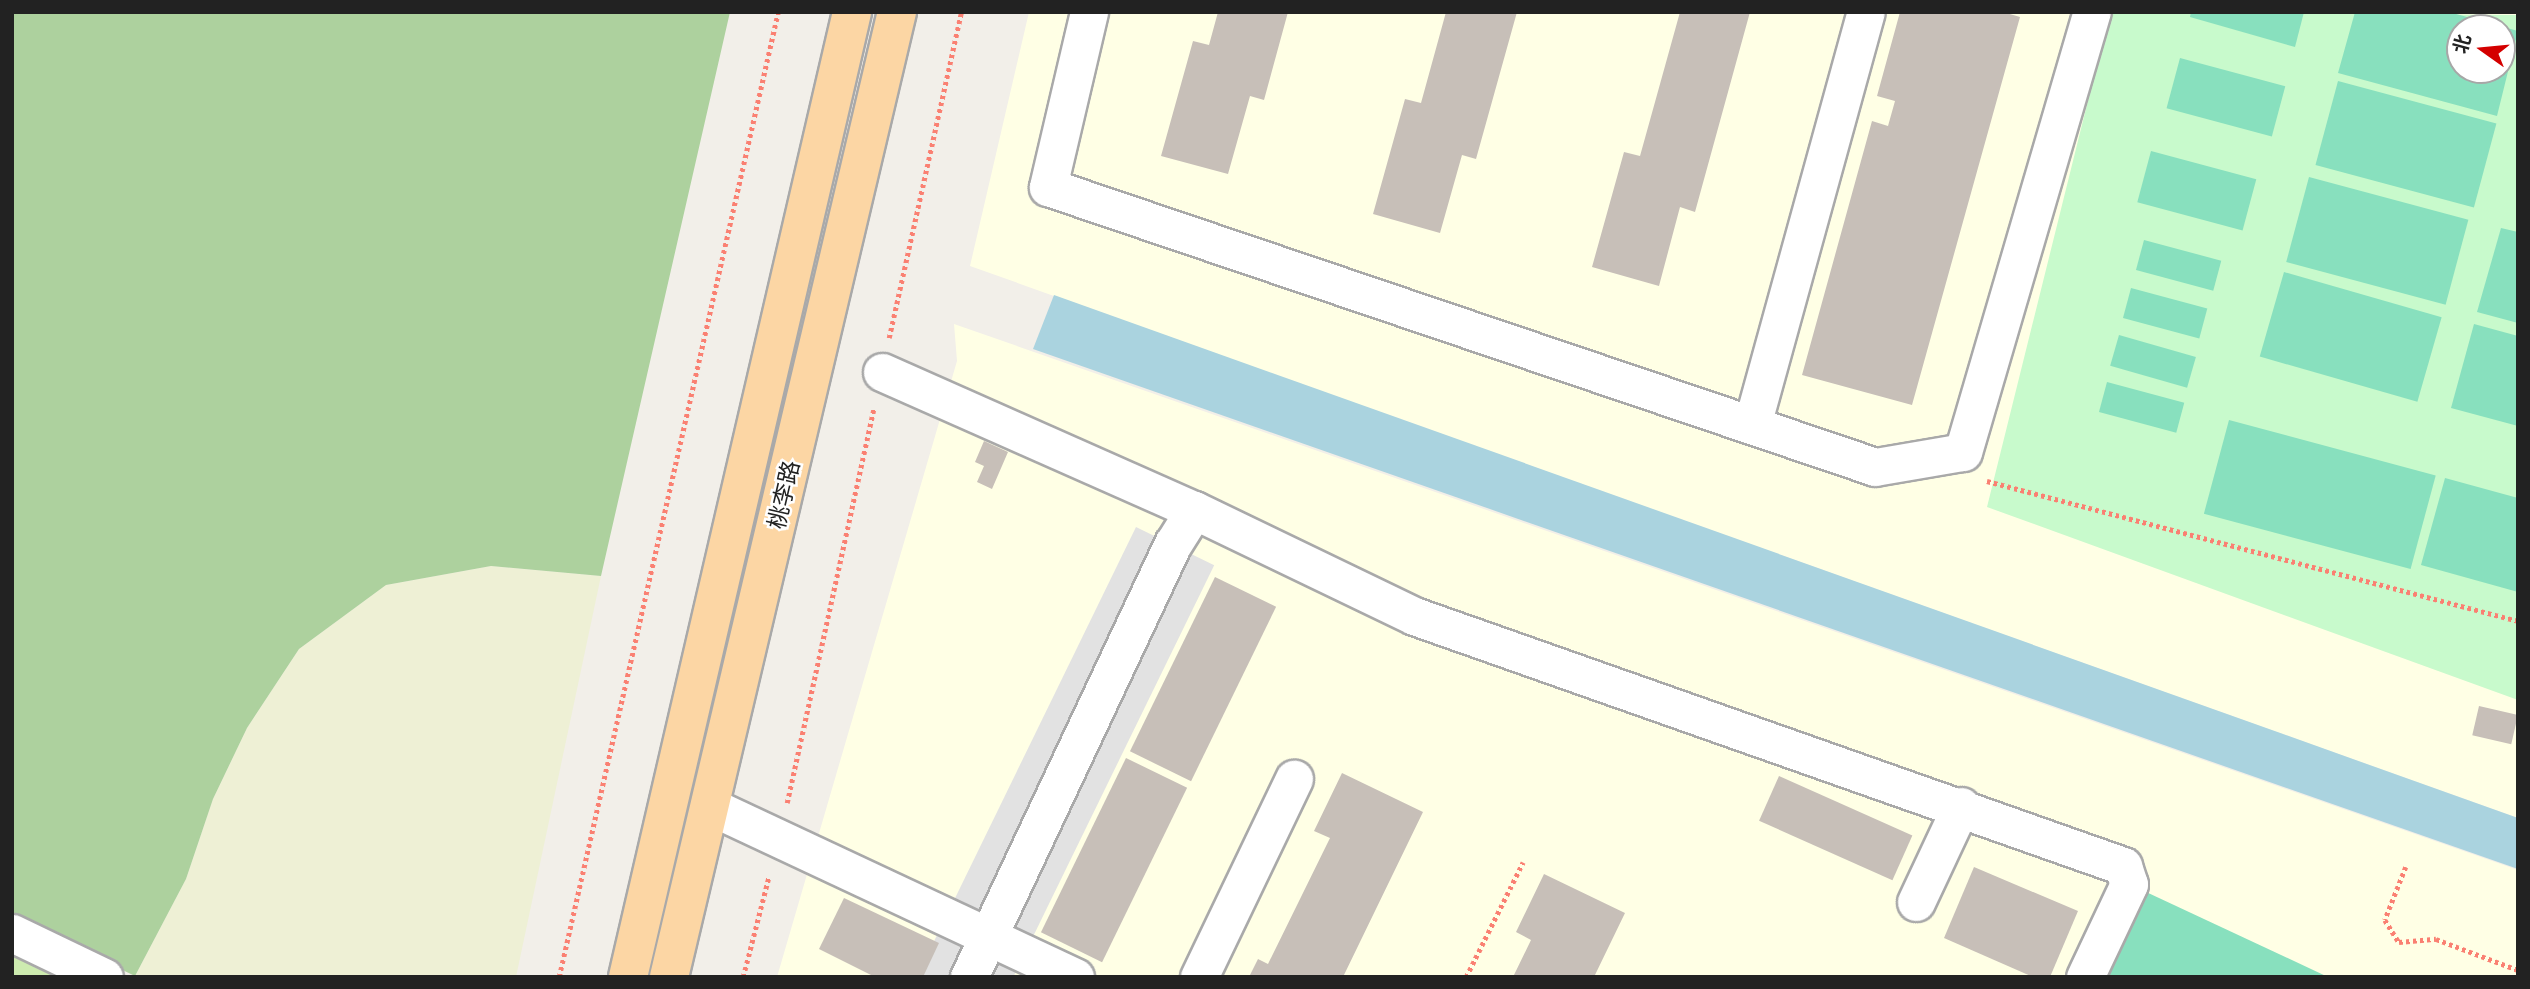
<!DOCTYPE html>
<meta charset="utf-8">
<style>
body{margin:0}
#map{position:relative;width:2530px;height:989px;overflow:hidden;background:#f2efe9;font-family:Karla,"Noto Sans SC",sans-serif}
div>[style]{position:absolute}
.education>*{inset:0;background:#ffffe5}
.farmland>*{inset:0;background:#eef0d5}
.grass>*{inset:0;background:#cdebb0}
.forest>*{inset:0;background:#add19e}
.park>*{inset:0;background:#c8facc}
.pitch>*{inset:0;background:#88e0be;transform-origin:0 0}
.parking>*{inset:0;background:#e2e2e2;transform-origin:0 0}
.water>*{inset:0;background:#aad3df}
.building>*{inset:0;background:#c7bfb8;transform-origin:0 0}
.path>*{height:4.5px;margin-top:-2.25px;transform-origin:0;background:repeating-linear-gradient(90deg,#fa8072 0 3.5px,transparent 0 7px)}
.roads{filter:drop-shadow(2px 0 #a9a9a9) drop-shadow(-2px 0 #a9a9a9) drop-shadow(0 2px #a9a9a9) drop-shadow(0 -2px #a9a9a9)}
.minor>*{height:37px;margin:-18.5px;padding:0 18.5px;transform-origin:18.5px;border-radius:18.5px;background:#fff}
.major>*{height:38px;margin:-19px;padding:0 19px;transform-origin:19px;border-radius:19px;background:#fcd6a4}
span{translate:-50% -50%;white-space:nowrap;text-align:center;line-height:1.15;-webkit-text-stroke:5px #fff;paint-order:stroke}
.street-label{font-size:23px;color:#222}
.frame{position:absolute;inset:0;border:14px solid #222;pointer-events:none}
.north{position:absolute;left:2446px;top:14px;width:70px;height:70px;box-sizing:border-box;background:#fff;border:2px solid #a7a7a7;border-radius:50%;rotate:285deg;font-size:19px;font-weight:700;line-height:28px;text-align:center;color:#222}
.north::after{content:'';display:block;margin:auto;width:24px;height:32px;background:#d40000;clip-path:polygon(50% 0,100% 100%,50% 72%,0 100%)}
</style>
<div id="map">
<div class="education">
<div style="clip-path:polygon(evenodd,1029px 12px,2518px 12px,2518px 818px,970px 266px,1029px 12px,2460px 28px,2502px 28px,2502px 70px,2460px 70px,2460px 28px)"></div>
<div style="clip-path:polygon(954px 324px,2518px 870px,2518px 977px,777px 977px,957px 361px)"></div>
</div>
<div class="farmland">
<div style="clip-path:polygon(491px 566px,601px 576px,516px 977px,135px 976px,186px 879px,213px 799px,247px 728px,299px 649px,386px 585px)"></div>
</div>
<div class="grass">
<div style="clip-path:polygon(12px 955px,59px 977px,12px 977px)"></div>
</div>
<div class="forest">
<div style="clip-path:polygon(12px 12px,730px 12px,601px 576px,491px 566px,386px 585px,299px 649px,247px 728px,213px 799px,186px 879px,135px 976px,12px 917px)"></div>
</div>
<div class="park">
<div style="clip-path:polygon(evenodd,2110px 12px,2518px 15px,2518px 700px,1987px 507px,2110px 12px,2460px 28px,2502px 28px,2502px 70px,2460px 70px,2460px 28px)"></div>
</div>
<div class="pitch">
<div style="clip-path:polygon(2191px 12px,2304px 12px,2295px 47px,2190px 17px)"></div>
<div style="clip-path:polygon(evenodd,2355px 12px,2449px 12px,2518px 31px,2497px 116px,2338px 73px,2355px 12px,2460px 28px,2502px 28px,2502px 70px,2460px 70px,2460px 28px)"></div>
<div style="left:2180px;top:58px;width:109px;height:52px;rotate:15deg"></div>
<div style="left:2338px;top:81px;width:164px;height:87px;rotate:15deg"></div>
<div style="left:2151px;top:151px;width:109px;height:53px;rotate:15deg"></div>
<div style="left:2309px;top:177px;width:165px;height:88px;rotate:15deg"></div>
<div style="clip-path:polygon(2501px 228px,2518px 232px,2518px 323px,2477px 312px)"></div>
<div style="left:2144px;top:240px;width:80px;height:31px;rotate:15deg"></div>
<div style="left:2284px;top:272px;width:164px;height:88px;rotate:16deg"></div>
<div style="left:2131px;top:288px;width:79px;height:31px;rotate:15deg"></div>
<div style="clip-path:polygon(2474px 324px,2518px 336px,2518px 426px,2451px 408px)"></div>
<div style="left:2119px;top:335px;width:80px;height:32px;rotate:16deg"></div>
<div style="left:2107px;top:382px;width:80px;height:31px;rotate:15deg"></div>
<div style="left:2229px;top:420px;width:214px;height:97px;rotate:15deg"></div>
<div style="clip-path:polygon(2445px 478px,2518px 498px,2518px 592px,2421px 565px)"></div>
<div style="clip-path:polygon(2129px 884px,2328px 977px,2086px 977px)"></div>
</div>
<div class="parking">
<div style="left:1136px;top:527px;width:87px;height:500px;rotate:26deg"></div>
</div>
<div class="water">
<div style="clip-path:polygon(1054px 295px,2518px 818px,2518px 869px,1033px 349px)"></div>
</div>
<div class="building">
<div style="clip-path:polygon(1218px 12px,1288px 12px,1264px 100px,1250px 96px,1228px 174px,1161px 156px,1193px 41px,1209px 45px)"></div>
<div style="clip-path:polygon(1446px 12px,1517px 12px,1476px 159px,1462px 155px,1440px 233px,1373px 214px,1405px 99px,1421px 103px)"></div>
<div style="clip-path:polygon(1680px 12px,1750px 12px,1695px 212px,1680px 207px,1659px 286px,1592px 267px,1624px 152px,1640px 156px)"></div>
<div style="clip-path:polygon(1900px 12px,2003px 12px,2020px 17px,1912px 405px,1802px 375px,1872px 121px,1888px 126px,1895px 101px,1877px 96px)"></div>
<div style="clip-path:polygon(984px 441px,1008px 452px,992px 489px,977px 482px,984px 466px,975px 462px)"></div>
<div style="left:1215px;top:577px;width:68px;height:194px;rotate:26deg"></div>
<div style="left:2479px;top:706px;width:40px;height:30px;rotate:13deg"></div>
<div style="left:1126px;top:758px;width:68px;height:194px;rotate:26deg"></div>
<div style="clip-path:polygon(1342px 773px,1423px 812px,1343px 977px,1249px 977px,1258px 959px,1268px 964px,1330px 838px,1314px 831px)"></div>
<div style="left:1779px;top:776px;width:146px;height:49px;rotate:24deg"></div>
<div style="clip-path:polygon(1974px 867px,2078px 911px,2050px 977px,2033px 977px,1944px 938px)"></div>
<div style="clip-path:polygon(1544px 874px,1625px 913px,1594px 977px,1513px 977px,1531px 940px,1516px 932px)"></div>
<div style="clip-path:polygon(844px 898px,939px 943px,923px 977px,875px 977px,819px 949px)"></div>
</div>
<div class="path">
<div style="left:889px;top:338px;width:334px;rotate:-77.5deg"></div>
<div style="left:1987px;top:481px;width:549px;rotate:14.77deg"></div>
<div style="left:787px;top:803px;width:404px;rotate:-77.6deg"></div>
<div style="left:2406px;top:867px;width:57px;rotate:111.6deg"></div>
<div style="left:2385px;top:920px;width:26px;rotate:58deg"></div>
<div style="left:2399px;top:942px;width:37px;rotate:-5deg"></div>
<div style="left:2436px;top:939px;width:88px;rotate:20.7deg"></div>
<div style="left:559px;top:977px;width:990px;rotate:-77.21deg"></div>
<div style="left:743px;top:977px;width:104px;rotate:-75.6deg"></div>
<div style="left:1466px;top:977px;width:128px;rotate:-63.6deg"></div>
</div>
<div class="roads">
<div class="minor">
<div style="left:1089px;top:12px;width:180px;rotate:103.2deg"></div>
<div style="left:1048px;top:187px;width:873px;rotate:18.7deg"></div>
<div style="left:1875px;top:467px;width:89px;rotate:-9.7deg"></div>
<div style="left:1963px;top:452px;width:459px;rotate:-73.7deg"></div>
<div style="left:882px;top:372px;width:341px;rotate:23.9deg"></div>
<div style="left:1752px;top:425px;width:428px;rotate:-74.6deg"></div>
<div style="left:712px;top:807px;width:401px;rotate:25.1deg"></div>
<div style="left:1916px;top:902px;width:106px;rotate:-64.9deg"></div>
<div style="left:12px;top:933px;width:102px;rotate:25.6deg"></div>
<div style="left:969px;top:977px;width:479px;rotate:-64.8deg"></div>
<div style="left:1173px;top:544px;width:40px;rotate:-58deg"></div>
<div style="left:1194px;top:510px;width:244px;rotate:25.7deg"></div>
<div style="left:1414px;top:616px;width:752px;rotate:19.42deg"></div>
<div style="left:2123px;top:866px;width:19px;rotate:72deg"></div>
<div style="left:2129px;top:884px;width:103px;rotate:115.3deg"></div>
<div style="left:1199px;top:977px;width:220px;rotate:-64.4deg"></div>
</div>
<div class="major">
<div style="left:628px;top:977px;width:991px;rotate:-76.93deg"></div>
<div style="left:669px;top:977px;width:992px;rotate:-76.71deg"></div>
</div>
</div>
<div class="street-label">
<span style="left:785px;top:495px;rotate:-77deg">桃李路</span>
</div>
<div class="frame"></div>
<div class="north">北</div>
</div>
